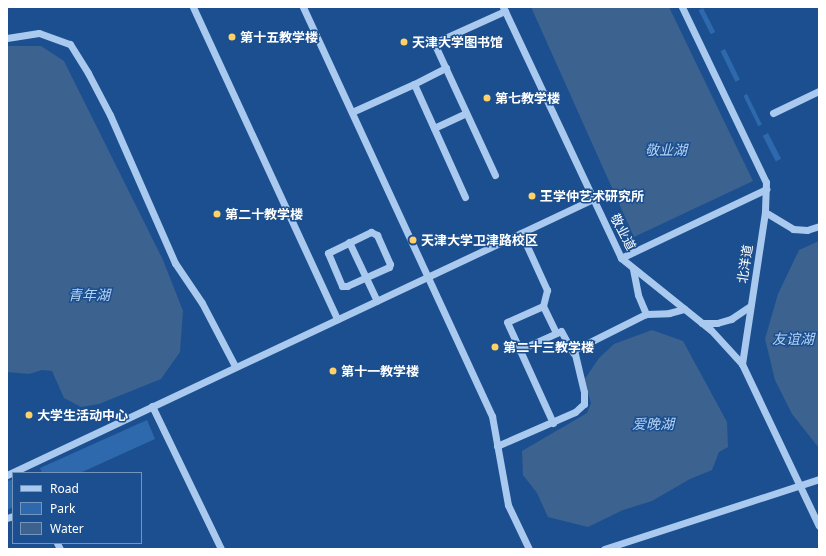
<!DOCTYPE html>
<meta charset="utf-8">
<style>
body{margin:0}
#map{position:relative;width:826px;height:556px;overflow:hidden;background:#1b4f8f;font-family:"Noto Sans","Noto Sans SC",sans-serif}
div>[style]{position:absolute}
.green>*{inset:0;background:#2e69ad;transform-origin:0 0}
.water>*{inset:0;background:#3c6290}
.minor>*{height:7px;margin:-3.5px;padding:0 3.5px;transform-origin:3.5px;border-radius:3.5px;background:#a9c9ee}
.dots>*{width:11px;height:11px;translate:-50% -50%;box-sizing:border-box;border:2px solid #1b4f8f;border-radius:50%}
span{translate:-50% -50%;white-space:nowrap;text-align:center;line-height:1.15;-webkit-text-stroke:3px #1b4f8f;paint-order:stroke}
.poi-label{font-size:13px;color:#fff;font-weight:700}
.left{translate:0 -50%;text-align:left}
.street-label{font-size:13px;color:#fff}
.water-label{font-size:14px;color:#b5d3f5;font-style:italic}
.frame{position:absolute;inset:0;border:8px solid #fff;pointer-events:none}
.legend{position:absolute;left:12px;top:472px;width:130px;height:72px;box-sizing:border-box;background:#1b4f8f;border:1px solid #7695bc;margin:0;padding:5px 7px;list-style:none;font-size:12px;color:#fff}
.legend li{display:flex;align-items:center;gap:8px;height:20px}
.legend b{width:20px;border:1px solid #7695bc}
</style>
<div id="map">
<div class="green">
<div style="left:703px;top:8px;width:27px;height:5px;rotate:63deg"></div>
<div style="left:725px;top:49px;width:34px;height:5px;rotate:64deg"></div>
<div style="left:747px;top:94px;width:34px;height:4px;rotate:64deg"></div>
<div style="left:768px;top:133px;width:29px;height:6px;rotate:63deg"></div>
<div style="clip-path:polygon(147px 420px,155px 439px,80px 473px,42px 473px,40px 468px)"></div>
<div style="clip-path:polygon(13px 479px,13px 507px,7px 510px,7px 485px,8px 481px)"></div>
</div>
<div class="water">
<div style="clip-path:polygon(531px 7px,669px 7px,753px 181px,634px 237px)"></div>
<div style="clip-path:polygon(7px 46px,41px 46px,64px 61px,163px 260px,183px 311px,180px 352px,161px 379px,99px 404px,81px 407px,64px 398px,52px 371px,42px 370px,29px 374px,7px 372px)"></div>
<div style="clip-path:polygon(819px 241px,819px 448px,792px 414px,775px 380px,765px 339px,778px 294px,799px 250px)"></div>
<div style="clip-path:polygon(652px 330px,683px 341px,727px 422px,728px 447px,719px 452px,712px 470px,690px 479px,652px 501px,623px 510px,588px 527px,548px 517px,537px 493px,523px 475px,522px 451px,587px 413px,591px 403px,584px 380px,599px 358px,614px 344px)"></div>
</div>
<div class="minor">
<div style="left:193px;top:7px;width:344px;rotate:65.2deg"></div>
<div style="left:303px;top:7px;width:451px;rotate:65.2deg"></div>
<div style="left:492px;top:416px;width:90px;rotate:79.8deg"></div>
<div style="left:508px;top:505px;width:49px;rotate:64.5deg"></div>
<div style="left:503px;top:7px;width:277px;rotate:64.8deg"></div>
<div style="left:621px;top:258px;width:115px;rotate:38.7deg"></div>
<div style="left:711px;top:330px;width:46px;rotate:47.6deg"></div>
<div style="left:682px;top:7px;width:194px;rotate:64.4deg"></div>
<div style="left:766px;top:182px;width:30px;rotate:92deg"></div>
<div style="left:765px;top:212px;width:154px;rotate:98.6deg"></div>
<div style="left:742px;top:364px;width:179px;rotate:64.6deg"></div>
<div style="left:7px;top:38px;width:32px;rotate:-9deg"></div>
<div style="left:39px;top:33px;width:33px;rotate:20deg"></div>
<div style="left:70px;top:44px;width:34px;rotate:58deg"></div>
<div style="left:88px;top:73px;width:47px;rotate:62.4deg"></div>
<div style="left:110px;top:115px;width:162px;rotate:66.3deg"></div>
<div style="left:175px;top:263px;width:48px;rotate:56deg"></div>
<div style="left:202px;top:303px;width:71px;rotate:62.4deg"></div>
<div style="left:414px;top:84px;width:36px;rotate:-27deg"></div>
<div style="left:352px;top:112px;width:68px;rotate:-24.3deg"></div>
<div style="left:414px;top:84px;width:124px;rotate:65.7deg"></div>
<div style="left:773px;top:113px;width:51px;rotate:-25.6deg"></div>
<div style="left:434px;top:128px;width:35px;rotate:-25deg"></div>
<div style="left:495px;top:175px;width:145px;rotate:-114.8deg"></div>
<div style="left:434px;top:43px;width:78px;rotate:-24.3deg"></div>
<div style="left:765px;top:212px;width:33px;rotate:31deg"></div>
<div style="left:793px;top:229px;width:14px;rotate:4deg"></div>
<div style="left:807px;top:230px;width:13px;rotate:-18deg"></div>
<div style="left:371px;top:232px;width:7px;rotate:27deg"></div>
<div style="left:377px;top:235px;width:32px;rotate:66deg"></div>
<div style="left:390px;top:264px;width:3px;rotate:108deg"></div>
<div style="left:389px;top:267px;width:46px;rotate:155.7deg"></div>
<div style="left:347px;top:286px;width:5px;rotate:180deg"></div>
<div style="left:342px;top:286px;width:36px;rotate:-113deg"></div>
<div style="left:328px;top:253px;width:48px;rotate:-26deg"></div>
<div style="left:521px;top:233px;width:63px;rotate:65.5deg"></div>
<div style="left:547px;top:290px;width:16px;rotate:104deg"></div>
<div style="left:543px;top:306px;width:30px;rotate:64deg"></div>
<div style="left:349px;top:242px;width:65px;rotate:64.6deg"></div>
<div style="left:621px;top:258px;width:161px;rotate:-25.4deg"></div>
<div style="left:633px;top:269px;width:26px;rotate:79deg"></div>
<div style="left:638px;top:295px;width:21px;rotate:67deg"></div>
<div style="left:646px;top:314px;width:23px;rotate:-2deg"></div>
<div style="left:669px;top:313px;width:16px;rotate:-15deg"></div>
<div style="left:543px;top:306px;width:39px;rotate:156deg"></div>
<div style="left:507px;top:322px;width:111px;rotate:65.5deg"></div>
<div style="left:702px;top:323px;width:15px"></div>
<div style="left:717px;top:323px;width:15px;rotate:-16deg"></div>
<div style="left:731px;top:319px;width:23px;rotate:-34deg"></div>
<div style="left:519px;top:350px;width:46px;rotate:-24.3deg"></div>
<div style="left:561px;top:331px;width:25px;rotate:61deg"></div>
<div style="left:152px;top:406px;width:159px;rotate:64.2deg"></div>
<div style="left:497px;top:446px;width:85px;rotate:-23.6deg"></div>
<div style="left:575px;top:412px;width:12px;rotate:-42deg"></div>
<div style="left:584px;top:404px;width:12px;rotate:-90deg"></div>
<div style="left:584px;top:392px;width:43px;rotate:-103.4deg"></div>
<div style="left:574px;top:350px;width:80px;rotate:-26.6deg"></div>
<div style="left:7px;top:475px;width:648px;rotate:-25.22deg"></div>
<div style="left:7px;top:518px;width:6px;rotate:-18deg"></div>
<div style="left:57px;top:543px;width:7px;rotate:63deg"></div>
<div style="left:604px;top:549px;width:226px;rotate:-18deg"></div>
</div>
<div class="dots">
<div style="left:232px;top:37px;background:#ffd166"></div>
<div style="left:404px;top:42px;background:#ffd166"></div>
<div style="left:487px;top:98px;background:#ffd166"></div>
<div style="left:532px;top:196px;background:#ffd166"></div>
<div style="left:217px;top:214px;background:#ffd166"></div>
<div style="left:413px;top:240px;background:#ffd166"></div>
<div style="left:495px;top:347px;background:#ffd166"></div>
<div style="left:333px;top:371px;background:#ffd166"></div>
<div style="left:29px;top:415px;background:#ffd166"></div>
</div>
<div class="poi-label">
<span class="left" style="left:240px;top:37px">第十五教学楼</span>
<span class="left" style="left:412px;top:42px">天津大学图书馆</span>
<span class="left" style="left:495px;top:98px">第七教学楼</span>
<span class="left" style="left:540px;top:196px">王学仲艺术研究所</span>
<span class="left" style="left:225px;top:214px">第二十教学楼</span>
<span class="left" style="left:421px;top:240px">天津大学卫津路校区</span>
<span class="left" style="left:503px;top:347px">第二十三教学楼</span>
<span class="left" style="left:341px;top:371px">第十一教学楼</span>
<span class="left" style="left:37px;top:415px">大学生活动中心</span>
</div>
<div class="street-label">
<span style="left:623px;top:232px;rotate:63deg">敬业道</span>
<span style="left:745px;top:264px;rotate:-81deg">北洋道</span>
</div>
<div class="water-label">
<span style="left:666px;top:150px">敬业湖</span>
<span style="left:89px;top:295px">青年湖</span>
<span style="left:793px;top:339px">友谊湖</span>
<span style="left:653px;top:424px">爱晚湖</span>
</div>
<div class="frame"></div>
<ul class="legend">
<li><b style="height:5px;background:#a9c9ee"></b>Road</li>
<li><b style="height:11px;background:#2e69ad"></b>Park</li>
<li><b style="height:11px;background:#3c6290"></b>Water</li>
</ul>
</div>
